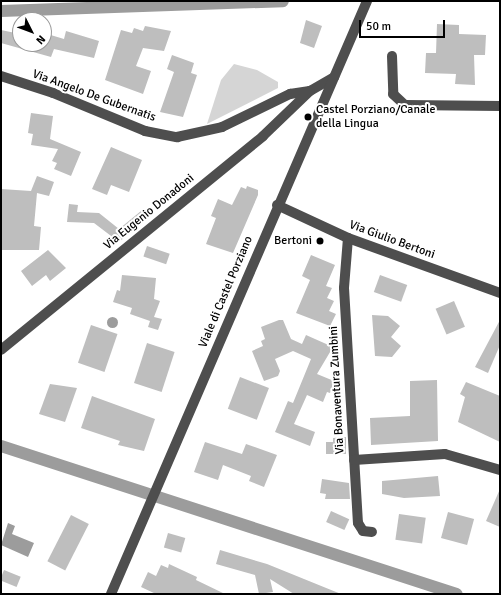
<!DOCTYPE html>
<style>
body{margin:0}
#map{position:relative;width:501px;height:595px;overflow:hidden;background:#fff;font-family:Signika,sans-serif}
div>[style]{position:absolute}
.green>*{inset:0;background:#d5d5d5}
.water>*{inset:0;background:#9c9c9c}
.round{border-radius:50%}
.canal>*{height:12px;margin:-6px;padding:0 6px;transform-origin:6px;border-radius:6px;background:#9c9c9c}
.building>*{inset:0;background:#bebebe;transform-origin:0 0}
.minor>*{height:10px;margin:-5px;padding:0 5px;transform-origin:5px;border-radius:5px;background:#4e4e4e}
.dots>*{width:11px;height:11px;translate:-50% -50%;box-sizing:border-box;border:2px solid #fff;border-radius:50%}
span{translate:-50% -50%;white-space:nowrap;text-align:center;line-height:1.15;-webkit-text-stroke:4px #fff;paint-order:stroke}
.street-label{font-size:12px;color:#000}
.poi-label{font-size:12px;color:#000}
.left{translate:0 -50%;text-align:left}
.right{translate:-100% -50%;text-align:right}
.frame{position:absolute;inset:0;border:2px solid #000;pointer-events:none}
.north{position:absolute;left:12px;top:12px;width:40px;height:40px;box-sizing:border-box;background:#fff;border:1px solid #999;border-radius:50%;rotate:132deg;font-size:11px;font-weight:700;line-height:16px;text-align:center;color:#000}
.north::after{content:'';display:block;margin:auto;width:14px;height:18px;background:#000;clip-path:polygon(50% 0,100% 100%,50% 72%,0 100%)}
.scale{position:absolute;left:359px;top:20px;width:86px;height:18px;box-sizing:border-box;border:2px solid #000;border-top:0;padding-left:5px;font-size:12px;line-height:14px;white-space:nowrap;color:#000;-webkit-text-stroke:3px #fff;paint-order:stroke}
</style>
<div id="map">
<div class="green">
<div style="clip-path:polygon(234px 64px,257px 70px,278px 82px,278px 88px,207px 124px,221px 80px)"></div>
</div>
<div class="water">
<div class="round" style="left:106.5px;top:316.5px;width:11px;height:11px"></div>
<div style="clip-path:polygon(8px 523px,15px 526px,12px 534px,34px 543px,28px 557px,1px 545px)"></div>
</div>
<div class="canal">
<div style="left:1px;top:11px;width:282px;rotate:-2deg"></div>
<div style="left:1px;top:446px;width:479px;rotate:18deg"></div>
</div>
<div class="building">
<div style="clip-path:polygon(306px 20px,322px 26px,314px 48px,300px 43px)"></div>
<div style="clip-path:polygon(437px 24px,459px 25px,459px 34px,486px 35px,485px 55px,474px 55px,475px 85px,455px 84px,456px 74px,425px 73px,426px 53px,436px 53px)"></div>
<div style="clip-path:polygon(145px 26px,171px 31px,164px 51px,143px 48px,136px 66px,151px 71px,143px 94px,105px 80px,121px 30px,132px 33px,134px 28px,143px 31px)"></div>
<div style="clip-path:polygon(1px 30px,20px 34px,20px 44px,44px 44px,44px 33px,64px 39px,66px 31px,99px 41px,94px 58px,54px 49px,51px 57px,1px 43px)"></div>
<div style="clip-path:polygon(172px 55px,194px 63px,191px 73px,197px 75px,183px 117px,160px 112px,174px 72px,167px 69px)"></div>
<div style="clip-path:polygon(31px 113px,53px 116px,50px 139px,81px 152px,71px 176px,54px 169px,57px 163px,52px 161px,58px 149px,31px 145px,33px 134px,28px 133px)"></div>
<div style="clip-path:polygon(111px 147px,142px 160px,129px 192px,111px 185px,107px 195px,92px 189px)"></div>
<div style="clip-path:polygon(37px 176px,54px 182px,49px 196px,37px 193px,34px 226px,41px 227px,39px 250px,1px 250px,1px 189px,31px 191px)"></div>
<div style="clip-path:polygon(247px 186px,258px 190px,258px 195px,233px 253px,206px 244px,216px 218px,211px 216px,218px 199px,232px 205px,241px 187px,246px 189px)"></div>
<div style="clip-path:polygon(69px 204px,78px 205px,77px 212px,99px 213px,119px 229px,141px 211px,148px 218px,119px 242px,94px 223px,67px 222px)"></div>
<div style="left:147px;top:246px;width:24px;height:11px;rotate:19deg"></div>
<div style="clip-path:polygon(48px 250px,66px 268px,50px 281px,46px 275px,32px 286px,21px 271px)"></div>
<div style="clip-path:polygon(311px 255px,335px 265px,326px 286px,332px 288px,327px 298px,334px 301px,329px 311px,336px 314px,330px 326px,296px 313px,310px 280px,302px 276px)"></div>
<div style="clip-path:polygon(122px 275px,156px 278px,154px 299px,160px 301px,154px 317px,162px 319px,158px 330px,148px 327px,150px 321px,130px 314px,132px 308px,113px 302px,117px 290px,120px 291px)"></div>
<div style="left:380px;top:275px;width:29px;height:18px;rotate:20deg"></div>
<div style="left:454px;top:301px;width:28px;height:20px;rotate:67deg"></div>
<div style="clip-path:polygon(372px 315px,388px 316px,400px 326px,391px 337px,401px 346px,392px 357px,375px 356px)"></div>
<div style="clip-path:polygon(279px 320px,283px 320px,291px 339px,302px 344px,306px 335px,333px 347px,317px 374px,334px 381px,330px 393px,327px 392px,323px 402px,307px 395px,294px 424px,315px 432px,310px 446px,275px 432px,288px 401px,293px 403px,311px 359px,293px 351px,275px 359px,280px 371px,278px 376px,264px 381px,252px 351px,263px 346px,261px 341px,265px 339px,261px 327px)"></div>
<div style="clip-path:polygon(500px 320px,500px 345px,488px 373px,475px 367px)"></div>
<div style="left:91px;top:325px;width:28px;height:40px;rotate:19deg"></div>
<div style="left:147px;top:343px;width:29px;height:42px;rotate:18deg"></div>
<div style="left:240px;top:377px;width:31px;height:34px;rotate:21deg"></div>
<div style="clip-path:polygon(437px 380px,438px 441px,371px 445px,370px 418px,410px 416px,410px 381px)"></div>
<div style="clip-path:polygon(466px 382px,500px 396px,500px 442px,458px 422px,465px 397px,460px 394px)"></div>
<div style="clip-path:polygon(50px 384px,77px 388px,65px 422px,39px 414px)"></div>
<div style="clip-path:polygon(92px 396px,155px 419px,144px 451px,118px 445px,120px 441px,81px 428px)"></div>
<div style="clip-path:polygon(346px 437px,346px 454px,326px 454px,326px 442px,333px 442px,333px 438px)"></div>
<div style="clip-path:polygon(205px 442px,242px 454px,246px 444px,277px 455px,264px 487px,249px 481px,251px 476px,223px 465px,218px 480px,194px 472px)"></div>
<div style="clip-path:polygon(438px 476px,440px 496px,404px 498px,382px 494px,382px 481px)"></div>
<div style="clip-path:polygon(322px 479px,349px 483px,350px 499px,325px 499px,326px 494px,320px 493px)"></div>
<div style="clip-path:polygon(500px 489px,500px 527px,486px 521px)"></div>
<div style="left:331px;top:511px;width:20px;height:12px;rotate:24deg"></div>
<div style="left:448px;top:512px;width:27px;height:27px;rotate:15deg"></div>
<div style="left:399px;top:514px;width:27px;height:26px;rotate:8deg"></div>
<div style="left:71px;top:515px;width:20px;height:52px;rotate:27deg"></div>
<div style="left:168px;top:533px;width:18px;height:15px;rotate:16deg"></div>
<div style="clip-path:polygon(220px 550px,267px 564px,341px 594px,294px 594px,270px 579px,273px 592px,259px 594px,255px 575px,216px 564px)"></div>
<div style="clip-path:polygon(169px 564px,197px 577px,196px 580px,225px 594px,156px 594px,141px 587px,148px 572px,156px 576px,161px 565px,168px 568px)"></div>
<div style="left:4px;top:570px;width:18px;height:11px;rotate:22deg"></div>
</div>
<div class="minor">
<div style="left:392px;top:56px;width:38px;rotate:88deg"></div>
<div style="left:393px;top:94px;width:16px;rotate:43deg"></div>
<div style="left:405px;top:105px;width:95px;rotate:0.6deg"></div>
<div style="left:1px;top:76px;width:55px;rotate:18.1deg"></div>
<div style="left:53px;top:93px;width:100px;rotate:22.4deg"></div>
<div style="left:145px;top:131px;width:33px;rotate:11deg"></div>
<div style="left:177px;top:137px;width:46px;rotate:-12.5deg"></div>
<div style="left:222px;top:127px;width:76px;rotate:-25.9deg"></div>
<div style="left:290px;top:94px;width:20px;rotate:-9deg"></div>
<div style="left:310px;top:91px;width:28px;rotate:-30deg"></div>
<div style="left:277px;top:205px;width:78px;rotate:24.9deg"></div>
<div style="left:348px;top:238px;width:162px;rotate:19.9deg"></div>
<div style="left:348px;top:238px;width:50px;rotate:94.6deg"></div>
<div style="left:344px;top:288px;width:235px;rotate:86.6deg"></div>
<div style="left:358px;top:523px;width:9px;rotate:58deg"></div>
<div style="left:363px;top:531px;width:9px;rotate:6deg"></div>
<div style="left:1px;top:350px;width:338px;rotate:-39.2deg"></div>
<div style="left:263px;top:136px;width:65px;rotate:-43.8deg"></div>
<div style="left:354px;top:460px;width:91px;rotate:-3.8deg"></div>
<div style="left:445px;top:454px;width:57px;rotate:16.2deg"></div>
<div style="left:111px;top:594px;width:646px;rotate:-66.65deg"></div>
</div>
<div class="dots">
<div style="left:308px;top:117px;background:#000"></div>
<div style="left:320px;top:241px;background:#000"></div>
</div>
<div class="street-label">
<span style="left:94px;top:96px;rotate:20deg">Via Angelo De Gubernatis</span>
<span style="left:149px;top:212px;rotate:-39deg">Via Eugenio Donadoni</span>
<span style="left:392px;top:240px;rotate:20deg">Via Giulio Bertoni</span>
<span style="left:226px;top:292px;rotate:-67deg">Viale di Castel Porziano</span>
<span style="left:337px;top:390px;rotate:-93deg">Via Bonaventura Zumbini</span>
</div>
<div class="poi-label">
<span class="left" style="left:316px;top:117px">Castel Porziano/Canale<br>della Lingua</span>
<span class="right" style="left:312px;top:241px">Bertoni</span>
</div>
<div class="frame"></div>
<div class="north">N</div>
<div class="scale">50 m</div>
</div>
